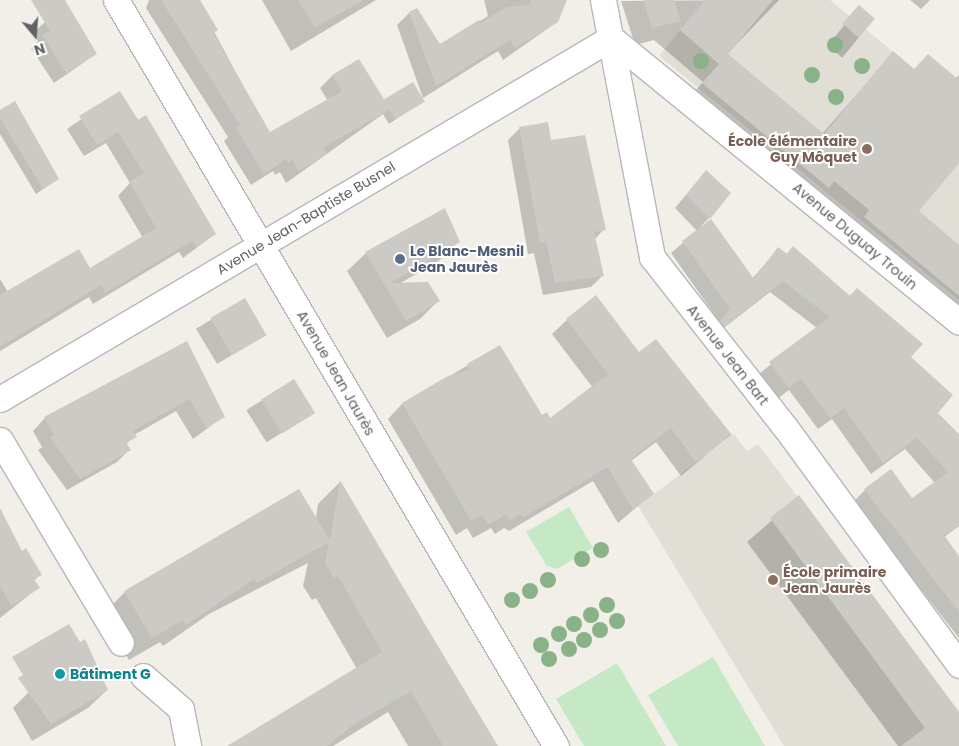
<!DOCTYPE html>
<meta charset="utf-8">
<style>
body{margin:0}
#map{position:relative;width:959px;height:746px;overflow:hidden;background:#f1efe8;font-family:Poppins,sans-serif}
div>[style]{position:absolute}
.education>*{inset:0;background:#e1ded6}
.green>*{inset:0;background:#c5e8c5}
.shadow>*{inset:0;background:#0003;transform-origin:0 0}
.building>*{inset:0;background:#cccac5;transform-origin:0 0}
.roads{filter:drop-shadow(1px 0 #b5b8bc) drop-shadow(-1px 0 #b5b8bc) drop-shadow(0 1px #b5b8bc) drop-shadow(0 -1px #b5b8bc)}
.minor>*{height:25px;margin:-12.5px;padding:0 12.5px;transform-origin:12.5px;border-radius:12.5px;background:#fff}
.trees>*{width:16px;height:16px;margin:-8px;border-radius:50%;background:#89b387}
.dots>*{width:14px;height:14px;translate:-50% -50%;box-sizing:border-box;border:2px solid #fff;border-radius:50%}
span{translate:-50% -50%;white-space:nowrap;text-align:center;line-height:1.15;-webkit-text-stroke:4px #fff;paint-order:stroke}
.education-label{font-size:14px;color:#785e54;font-weight:700}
.right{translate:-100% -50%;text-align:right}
.left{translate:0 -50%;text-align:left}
.street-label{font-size:14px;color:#5f6368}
.service-label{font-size:14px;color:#4e5e75;font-weight:700}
.culture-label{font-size:14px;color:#0d838f;font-weight:700}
.north{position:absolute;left:10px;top:10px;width:50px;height:50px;-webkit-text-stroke:4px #fff;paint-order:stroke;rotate:162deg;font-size:14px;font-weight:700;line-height:20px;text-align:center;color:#5f6368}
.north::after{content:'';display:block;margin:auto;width:18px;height:22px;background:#5f6368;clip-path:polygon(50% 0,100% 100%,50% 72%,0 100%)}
</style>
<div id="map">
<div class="education">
<div style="clip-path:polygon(705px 0,830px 0,959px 106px,959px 300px,659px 56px)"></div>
<div style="clip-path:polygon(734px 434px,747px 451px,758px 444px,959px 712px,959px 746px,784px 746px,638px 506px)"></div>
</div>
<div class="green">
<div style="clip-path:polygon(569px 507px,593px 548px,557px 569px,547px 566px,526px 532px)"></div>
<div style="clip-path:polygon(713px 657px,765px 746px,678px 746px,648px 695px)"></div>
<div style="clip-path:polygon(617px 663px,666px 746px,584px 746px,556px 699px)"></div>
</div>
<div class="shadow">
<div style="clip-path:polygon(149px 0,197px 0,269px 134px,328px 101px,320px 88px,332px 76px,384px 102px,413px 84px,423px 101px,389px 124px,383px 114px,286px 183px,280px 172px,275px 175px,273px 171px,251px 185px,224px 141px,228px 137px,146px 8px)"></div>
<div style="clip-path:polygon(262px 0,376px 0,291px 51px)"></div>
<div style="clip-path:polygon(484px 0,560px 0,557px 22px,503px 60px,498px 51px,423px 98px,397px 25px,409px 13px,440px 46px,488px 16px)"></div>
<div style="clip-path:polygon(779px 0,726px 55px,822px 134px,893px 53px,914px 70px,955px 79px,959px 75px,959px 161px,917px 212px,959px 247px,959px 327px,686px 101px,703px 82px,654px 40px,635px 45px,621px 1px)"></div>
<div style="clip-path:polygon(910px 0,930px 0,921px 9px)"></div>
<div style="left:859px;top:7px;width:19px;height:50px;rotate:39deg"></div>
<div style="clip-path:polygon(45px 22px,96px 54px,54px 83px,31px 48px,38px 41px,33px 33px)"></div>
<div style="clip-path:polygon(120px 93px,215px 234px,183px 258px,179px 252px,93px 304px,89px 297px,0 351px,0 279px,8px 292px,90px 269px,143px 238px,118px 196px,130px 183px,106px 143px,84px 156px,67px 129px)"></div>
<div style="clip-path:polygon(0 111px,58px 179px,36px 194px,0 134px)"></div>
<div style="clip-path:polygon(520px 128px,550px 142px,604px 229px,595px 239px,603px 275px,591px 287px,543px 295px,534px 253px,528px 254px,508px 140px)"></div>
<div style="clip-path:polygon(706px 171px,709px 218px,701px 226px,752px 279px,778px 249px,786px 255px,793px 247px,849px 297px,857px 290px,921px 344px,910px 357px,936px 413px,959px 435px,959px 526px,944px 537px,959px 560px,959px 638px,853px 502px,865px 490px,912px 500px,935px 483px,905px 449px,871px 474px,832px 419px,818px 429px,789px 390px,777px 399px,759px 374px,817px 328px,770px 292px,712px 337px,709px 333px,719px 321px,671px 253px,697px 231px,675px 208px)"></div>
<div style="clip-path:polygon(445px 210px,458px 241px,440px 260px,399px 284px,438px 301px,420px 319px,387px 338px,347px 271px,366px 253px)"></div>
<div style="left:244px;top:300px;width:41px;height:56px;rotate:59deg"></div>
<div style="clip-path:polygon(567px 320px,639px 354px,730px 435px,681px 476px,656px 442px,631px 461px,652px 494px,618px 523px,593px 481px,509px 531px,504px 528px,495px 534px,491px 528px,473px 538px,467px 528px,456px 535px,388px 419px,402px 404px,499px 347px,542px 416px,550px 420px,593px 388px,552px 334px)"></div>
<div style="clip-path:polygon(186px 343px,224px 416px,193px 439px,176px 411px,134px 435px,126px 445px,129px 450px,117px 462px,67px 490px,38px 450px,42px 447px,33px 431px,45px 418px)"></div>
<div style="left:293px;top:381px;width:38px;height:55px;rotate:58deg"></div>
<div style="clip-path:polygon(340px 482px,497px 746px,408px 746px,388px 712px,333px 746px,230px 746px,357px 669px,316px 598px,312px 600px,303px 586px,308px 563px,209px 614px,163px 646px,160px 642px,129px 660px,102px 615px,125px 592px,299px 490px,316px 519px,318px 504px)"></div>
<div style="clip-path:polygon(799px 497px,959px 714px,959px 746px,898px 746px,747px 542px)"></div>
<div style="clip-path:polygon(0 511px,22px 553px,40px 574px,34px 581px,38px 588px,0 618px)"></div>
<div style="clip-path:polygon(31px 690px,107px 690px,88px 708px,32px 741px,13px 708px)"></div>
</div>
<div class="building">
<div style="clip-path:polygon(31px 0,65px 0,97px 54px,66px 73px,42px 35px,50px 31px)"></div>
<div style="clip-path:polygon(161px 0,200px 0,218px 30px,213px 33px,270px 132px,342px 91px,332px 75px,359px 59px,390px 109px,323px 148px,327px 154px,299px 171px,292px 160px,288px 163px,286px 159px,264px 174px,236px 128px,240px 125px)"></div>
<div style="clip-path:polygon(298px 0,363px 0,315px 28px)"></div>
<div style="clip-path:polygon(530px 0,567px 0,558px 22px,515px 48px,510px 40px,436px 86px,409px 12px,417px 8px,440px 44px,479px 20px,481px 23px,506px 7px,531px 4px)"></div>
<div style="clip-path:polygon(643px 0,674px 0,681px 21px,652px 28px)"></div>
<div style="clip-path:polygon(705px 0,773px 0,728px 54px,824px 134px,893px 51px,914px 69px,928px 54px,959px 80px,959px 163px,919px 211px,959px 245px,959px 296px,864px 217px,869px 210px,834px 181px,829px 188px,702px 83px,719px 64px,680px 30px)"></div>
<div style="left:859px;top:5px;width:21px;height:25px;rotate:41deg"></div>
<div style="left:413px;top:82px;width:23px;height:34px;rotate:59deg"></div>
<div style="clip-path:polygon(120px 91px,138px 120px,146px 115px,216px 234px,196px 247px,192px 241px,105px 293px,101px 285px,0 347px,0 295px,79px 249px,90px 268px,156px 228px,129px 182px,144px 173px,118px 132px,97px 145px,79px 116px)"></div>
<div style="clip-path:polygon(15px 101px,59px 179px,43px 189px,0 118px,0 110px)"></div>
<div style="clip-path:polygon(548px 122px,551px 140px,585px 135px,606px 230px,594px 232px,604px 276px,555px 283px,546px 241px,540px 243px,519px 127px)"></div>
<div style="clip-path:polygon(706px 170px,731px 193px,710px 219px,686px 195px)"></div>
<div style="clip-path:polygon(445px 208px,460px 242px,390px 283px,428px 282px,440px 301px,406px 321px,365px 252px)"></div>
<div style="clip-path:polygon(711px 219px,754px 279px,778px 247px,787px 254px,793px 246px,850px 296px,857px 288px,923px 344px,911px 357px,953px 395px,938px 413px,959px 434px,959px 525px,944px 535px,959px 556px,959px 612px,864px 489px,891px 469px,912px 498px,948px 472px,917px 438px,883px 463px,844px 408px,830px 418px,801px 379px,789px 388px,769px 362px,830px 317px,783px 281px,725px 326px,720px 321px,730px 309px,682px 241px)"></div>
<div style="clip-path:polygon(596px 295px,639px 352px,656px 339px,732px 435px,696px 462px,671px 428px,631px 459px,654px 494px,633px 510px,608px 467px,524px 517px,520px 514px,510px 521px,506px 514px,488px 525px,482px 515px,471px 521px,402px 403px,446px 377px,470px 369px,467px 364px,500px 345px,542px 415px,547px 412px,550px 418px,608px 374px,566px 319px)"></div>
<div style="left:245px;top:298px;width:43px;height:40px;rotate:60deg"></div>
<div style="clip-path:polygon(187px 341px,225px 417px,206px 428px,189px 399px,133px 431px,137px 437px,126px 443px,131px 450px,80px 479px,50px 437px,54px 435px,44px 417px)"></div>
<div style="left:294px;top:379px;width:40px;height:39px;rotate:58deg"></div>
<div style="clip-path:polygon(340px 480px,426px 626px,498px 746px,443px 746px,411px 691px,353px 725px,327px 746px,227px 746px,382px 652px,338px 576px,334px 578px,325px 563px,329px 542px,257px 583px,254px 579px,186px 625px,183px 620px,152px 638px,124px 591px,299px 489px,330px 540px)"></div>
<div style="clip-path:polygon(799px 495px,959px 712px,959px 746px,901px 746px,925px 728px,770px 518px)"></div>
<div style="clip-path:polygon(0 508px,22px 551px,26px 548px,42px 575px,34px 579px,40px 588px,11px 606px,0 586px)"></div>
<div style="clip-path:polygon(69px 624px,80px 642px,85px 639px,108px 690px,51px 724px,18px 678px,23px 675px,12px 657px)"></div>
</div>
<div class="roads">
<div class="minor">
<div style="left:116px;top:0;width:866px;rotate:59.47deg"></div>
<div style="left:603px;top:0;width:262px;rotate:79.2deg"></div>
<div style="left:652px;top:257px;width:216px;rotate:52deg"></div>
<div style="left:785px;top:427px;width:295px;rotate:53.8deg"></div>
<div style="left:611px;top:38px;width:449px;rotate:39.2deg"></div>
<div style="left:0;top:399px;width:710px;rotate:-30.58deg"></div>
<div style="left:0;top:440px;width:236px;rotate:59.2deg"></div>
<div style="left:143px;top:676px;width:50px;rotate:41deg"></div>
<div style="left:181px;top:709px;width:38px;rotate:79deg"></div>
</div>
</div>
<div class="trees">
<div style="left:835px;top:45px"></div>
<div style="left:701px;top:61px"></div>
<div style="left:862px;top:66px"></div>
<div style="left:812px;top:75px"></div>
<div style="left:836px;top:97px"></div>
<div style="left:601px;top:550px"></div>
<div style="left:582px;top:559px"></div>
<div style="left:548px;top:580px"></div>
<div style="left:530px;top:591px"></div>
<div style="left:512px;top:600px"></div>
<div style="left:607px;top:605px"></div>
<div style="left:591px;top:615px"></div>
<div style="left:617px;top:621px"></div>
<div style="left:574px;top:624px"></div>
<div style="left:600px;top:630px"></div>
<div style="left:559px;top:634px"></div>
<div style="left:584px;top:640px"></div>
<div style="left:541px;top:645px"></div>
<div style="left:569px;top:649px"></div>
<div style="left:549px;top:659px"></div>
</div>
<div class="dots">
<div style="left:867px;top:149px;background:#8d6e63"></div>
<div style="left:400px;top:259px;background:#5c6f8a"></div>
<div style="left:773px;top:580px;background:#8d6e63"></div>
<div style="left:60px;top:674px;background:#0f9aa8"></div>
</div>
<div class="education-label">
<span class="right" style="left:857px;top:149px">École élémentaire<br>Guy Môquet</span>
<span class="left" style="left:783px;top:580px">École primaire<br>Jean Jaurès</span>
</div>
<div class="street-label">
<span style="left:306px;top:218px;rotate:-31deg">Avenue Jean-Baptiste Busnel</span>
<span style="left:855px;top:236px;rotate:40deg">Avenue Duguay Trouin</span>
<span style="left:728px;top:355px;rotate:52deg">Avenue Jean Bart</span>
<span style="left:336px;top:373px;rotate:60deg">Avenue Jean Jaurès</span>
</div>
<div class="service-label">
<span class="left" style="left:410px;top:259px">Le Blanc-Mesnil<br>Jean Jaurès</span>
</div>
<div class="culture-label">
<span class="left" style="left:70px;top:674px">Bâtiment G</span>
</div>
<div class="north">N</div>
</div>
